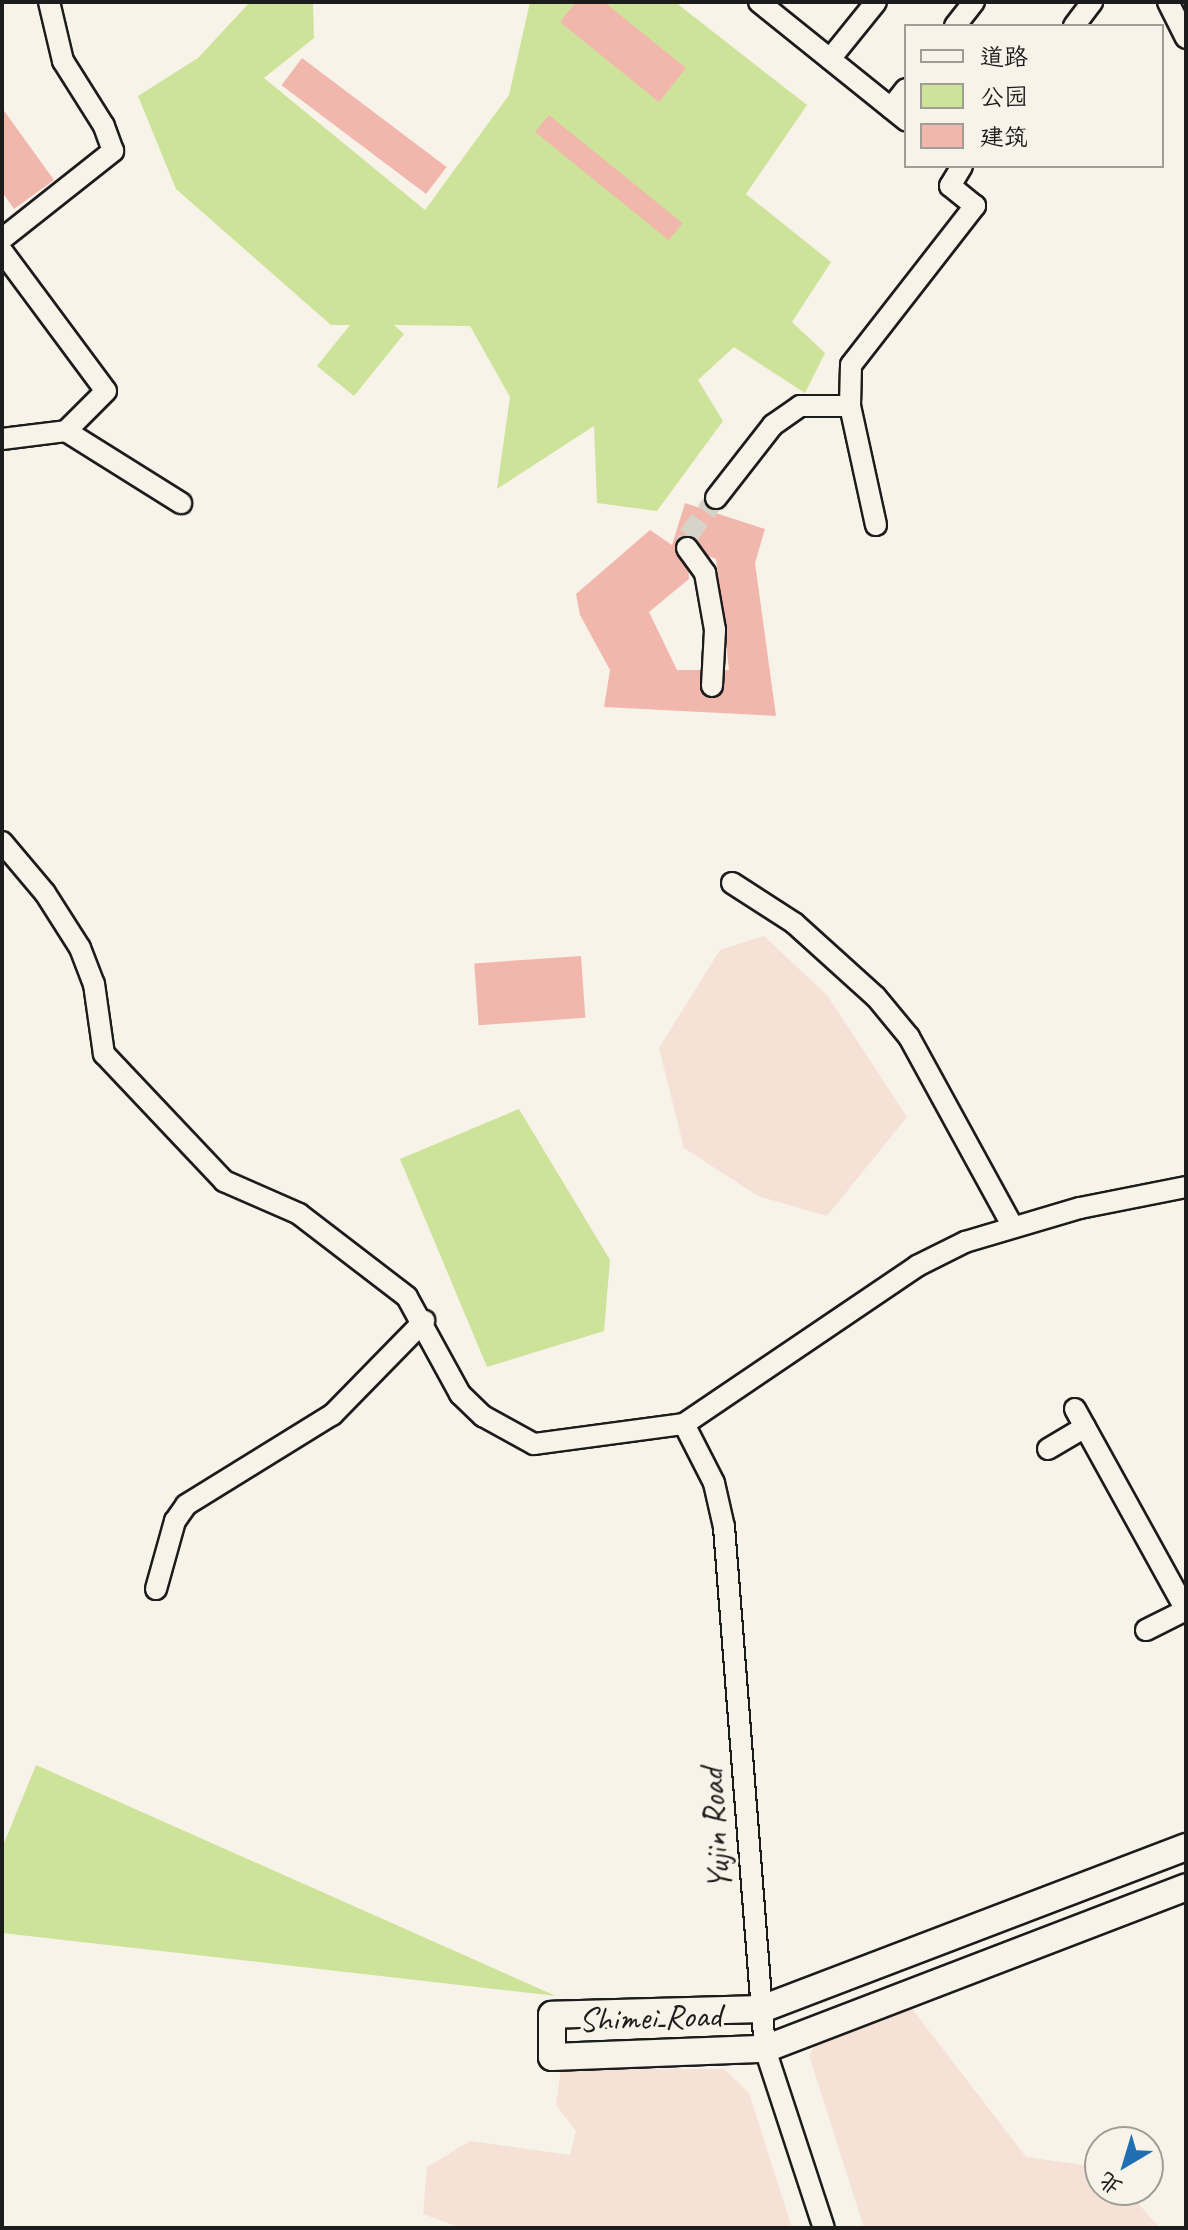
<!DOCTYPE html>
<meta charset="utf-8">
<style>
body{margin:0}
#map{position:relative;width:1188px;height:2230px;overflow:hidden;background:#f7f3e8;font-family:Caveat,"LXGW WenKai TC",sans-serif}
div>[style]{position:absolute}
.built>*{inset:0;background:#f5e1d6}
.green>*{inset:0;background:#cde399}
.building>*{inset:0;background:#f1b7ad;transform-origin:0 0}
.minor-tunnel>*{height:20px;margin-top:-10px;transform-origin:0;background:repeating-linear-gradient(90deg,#d6d3c9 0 20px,transparent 0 30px)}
.roads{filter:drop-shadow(2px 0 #1c1c1c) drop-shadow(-2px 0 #1c1c1c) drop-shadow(0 2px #1c1c1c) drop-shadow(0 -2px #1c1c1c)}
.minor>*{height:20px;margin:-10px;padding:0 10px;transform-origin:10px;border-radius:10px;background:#f7f3e8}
.major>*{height:26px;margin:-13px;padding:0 13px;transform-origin:13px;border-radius:13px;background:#f7f3e8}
span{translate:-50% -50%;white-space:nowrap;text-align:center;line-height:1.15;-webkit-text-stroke:6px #f7f3e8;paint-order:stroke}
.street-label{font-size:34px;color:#1c1c1c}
.frame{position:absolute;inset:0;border:4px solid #1c1c1c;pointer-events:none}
.legend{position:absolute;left:904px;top:24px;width:260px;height:144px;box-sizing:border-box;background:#f7f3e8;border:2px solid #9f9d96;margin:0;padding:10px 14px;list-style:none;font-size:24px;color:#1c1c1c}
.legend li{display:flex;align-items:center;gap:16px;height:40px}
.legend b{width:40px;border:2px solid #9f9d96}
.north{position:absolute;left:1084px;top:2126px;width:80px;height:80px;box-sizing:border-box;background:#f7f3e8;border:2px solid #9f9d96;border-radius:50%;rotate:218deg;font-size:22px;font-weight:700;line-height:32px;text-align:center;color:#1c1c1c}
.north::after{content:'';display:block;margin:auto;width:28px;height:36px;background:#1f6fb2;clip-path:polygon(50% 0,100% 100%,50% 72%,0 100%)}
</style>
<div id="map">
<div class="built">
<div style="clip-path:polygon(764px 936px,827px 995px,907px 1117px,827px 1216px,758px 1196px,684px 1148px,659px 1048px,720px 950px)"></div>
<div style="clip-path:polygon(909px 2005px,1026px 2157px,1090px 2166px,1100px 2172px,1100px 2190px,1126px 2190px,1160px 2228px,864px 2228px,809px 2055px,821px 2037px)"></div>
<div style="clip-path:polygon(561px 2068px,724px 2069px,749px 2093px,792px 2228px,462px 2228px,423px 2214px,427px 2167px,470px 2141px,570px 2155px,576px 2131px,556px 2105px)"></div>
</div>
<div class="green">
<div style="clip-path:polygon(250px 2px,313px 4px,314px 38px,264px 78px,425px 210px,509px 95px,530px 2px,675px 2px,807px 105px,746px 194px,831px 262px,792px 322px,825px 353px,805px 393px,734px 347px,698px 380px,723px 421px,657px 511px,597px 503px,594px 426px,497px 489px,510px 397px,470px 326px,394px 325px,404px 334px,354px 396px,317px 366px,350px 325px,331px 325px,176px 189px,138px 96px,198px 58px)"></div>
<div style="clip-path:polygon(519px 1109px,610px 1260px,604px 1331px,487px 1367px,400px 1159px)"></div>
<div style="clip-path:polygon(36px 1765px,556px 1996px,557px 1996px,2px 1933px,2px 1848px)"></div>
</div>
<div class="building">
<div style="clip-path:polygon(576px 2px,604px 2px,686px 68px,659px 102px,560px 22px)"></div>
<div style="left:302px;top:58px;width:181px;height:34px;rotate:37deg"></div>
<div style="clip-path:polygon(2px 108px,54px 180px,14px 209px,2px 192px)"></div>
<div style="left:549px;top:115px;width:172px;height:22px;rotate:39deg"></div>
<div style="clip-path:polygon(evenodd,685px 503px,765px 529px,755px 563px,776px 716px,604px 707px,610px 670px,580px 615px,576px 594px,650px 530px,672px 545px,685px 503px,687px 548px,716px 559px,729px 670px,677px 670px,649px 612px,689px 579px,687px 548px)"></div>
<div style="left:581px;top:956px;width:62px;height:107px;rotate:86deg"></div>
</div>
<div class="minor-tunnel">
<div style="left:687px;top:548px;width:12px;rotate:-85deg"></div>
<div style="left:688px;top:536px;width:47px;rotate:-53.6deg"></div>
</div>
<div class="roads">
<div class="minor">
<div style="left:759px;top:2px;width:189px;rotate:38.8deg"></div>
<div style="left:1168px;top:2px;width:40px;rotate:63.4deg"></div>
<div style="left:955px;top:26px;width:31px;rotate:-52deg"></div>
<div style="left:1074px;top:26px;width:30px;rotate:-53deg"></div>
<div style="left:830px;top:59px;width:73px;rotate:-51.1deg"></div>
<div style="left:891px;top:108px;width:24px;rotate:-52deg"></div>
<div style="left:2px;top:239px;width:142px;rotate:-38.4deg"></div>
<div style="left:113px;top:151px;width:27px;rotate:-110deg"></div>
<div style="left:104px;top:126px;width:77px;rotate:-122.2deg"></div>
<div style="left:63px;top:61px;width:61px;rotate:-103.3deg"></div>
<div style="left:2px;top:251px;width:174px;rotate:53.4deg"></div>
<div style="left:106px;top:391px;width:57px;rotate:135deg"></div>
<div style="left:2px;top:439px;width:64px;rotate:-7.1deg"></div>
<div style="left:66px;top:431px;width:136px;rotate:32.1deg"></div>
<div style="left:716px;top:498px;width:93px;rotate:-52deg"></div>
<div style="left:773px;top:425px;width:33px;rotate:-35deg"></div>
<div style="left:800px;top:406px;width:50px"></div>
<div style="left:876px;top:525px;width:122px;rotate:-102.3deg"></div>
<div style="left:850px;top:406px;width:41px;rotate:-88.6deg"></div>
<div style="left:851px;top:365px;width:202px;rotate:-52.1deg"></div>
<div style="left:975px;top:206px;width:32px;rotate:-141deg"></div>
<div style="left:950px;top:186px;width:23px;rotate:-59deg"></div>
<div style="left:687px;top:548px;width:31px;rotate:54deg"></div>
<div style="left:705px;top:573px;width:58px;rotate:80deg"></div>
<div style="left:715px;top:630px;width:56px;rotate:93.1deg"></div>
<div style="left:2px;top:842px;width:67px;rotate:49.9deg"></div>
<div style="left:45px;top:893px;width:65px;rotate:57.5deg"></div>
<div style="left:80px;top:948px;width:39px;rotate:69deg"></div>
<div style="left:94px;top:984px;width:71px;rotate:81.9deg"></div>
<div style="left:104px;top:1054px;width:175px;rotate:46.6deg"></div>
<div style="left:224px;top:1181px;width:82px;rotate:23.7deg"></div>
<div style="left:299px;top:1214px;width:136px;rotate:37.5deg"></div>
<div style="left:407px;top:1297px;width:111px;rotate:61.3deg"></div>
<div style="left:460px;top:1394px;width:32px;rotate:44deg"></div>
<div style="left:483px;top:1416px;width:58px;rotate:28.8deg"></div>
<div style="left:534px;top:1444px;width:151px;rotate:-7.6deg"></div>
<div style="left:684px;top:1424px;width:282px;rotate:-34.1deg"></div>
<div style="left:917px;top:1266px;width:54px;rotate:-26.6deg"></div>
<div style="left:965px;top:1242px;width:120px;rotate:-16.5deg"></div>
<div style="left:1080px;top:1208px;width:108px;rotate:-11.2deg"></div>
<div style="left:732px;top:883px;width:74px;rotate:32.8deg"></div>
<div style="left:794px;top:923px;width:110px;rotate:42.1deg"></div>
<div style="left:876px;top:997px;width:52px;rotate:50.5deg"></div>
<div style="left:909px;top:1037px;width:214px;rotate:61.3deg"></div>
<div style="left:1075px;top:1409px;width:230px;rotate:61.1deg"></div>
<div style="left:684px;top:1424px;width:66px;rotate:63deg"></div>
<div style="left:714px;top:1483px;width:45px;rotate:77.2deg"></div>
<div style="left:724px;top:1527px;width:524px;rotate:85.51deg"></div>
<div style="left:765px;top:2049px;width:188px;rotate:71.8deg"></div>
<div style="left:1048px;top:1449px;width:43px;rotate:-30.7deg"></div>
<div style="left:156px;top:1589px;width:71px;rotate:-74.4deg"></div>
<div style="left:175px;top:1521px;width:19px;rotate:-55deg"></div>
<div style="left:186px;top:1505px;width:172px;rotate:-31.7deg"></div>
<div style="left:332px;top:1415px;width:132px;rotate:-45.6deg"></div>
<div style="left:1146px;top:1630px;width:45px;rotate:-26.6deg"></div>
</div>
<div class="major">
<div style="left:1186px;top:1847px;width:454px;rotate:159.1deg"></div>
<div style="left:762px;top:2009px;width:210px;rotate:178.4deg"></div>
<div style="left:552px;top:2015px;width:42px;rotate:90deg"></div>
<div style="left:552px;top:2057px;width:213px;rotate:-2.2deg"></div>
<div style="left:765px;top:2049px;width:451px;rotate:-21deg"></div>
</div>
</div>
<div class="street-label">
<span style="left:715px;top:1829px;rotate:-94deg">Yujin Road</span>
<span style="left:650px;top:2017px;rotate:-2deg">Shimei Road</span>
</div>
<div class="frame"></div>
<ul class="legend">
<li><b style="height:10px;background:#f7f3e8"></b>道路</li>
<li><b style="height:22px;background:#cde399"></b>公园</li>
<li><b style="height:22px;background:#f1b7ad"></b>建筑</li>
</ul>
<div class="north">北</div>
</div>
